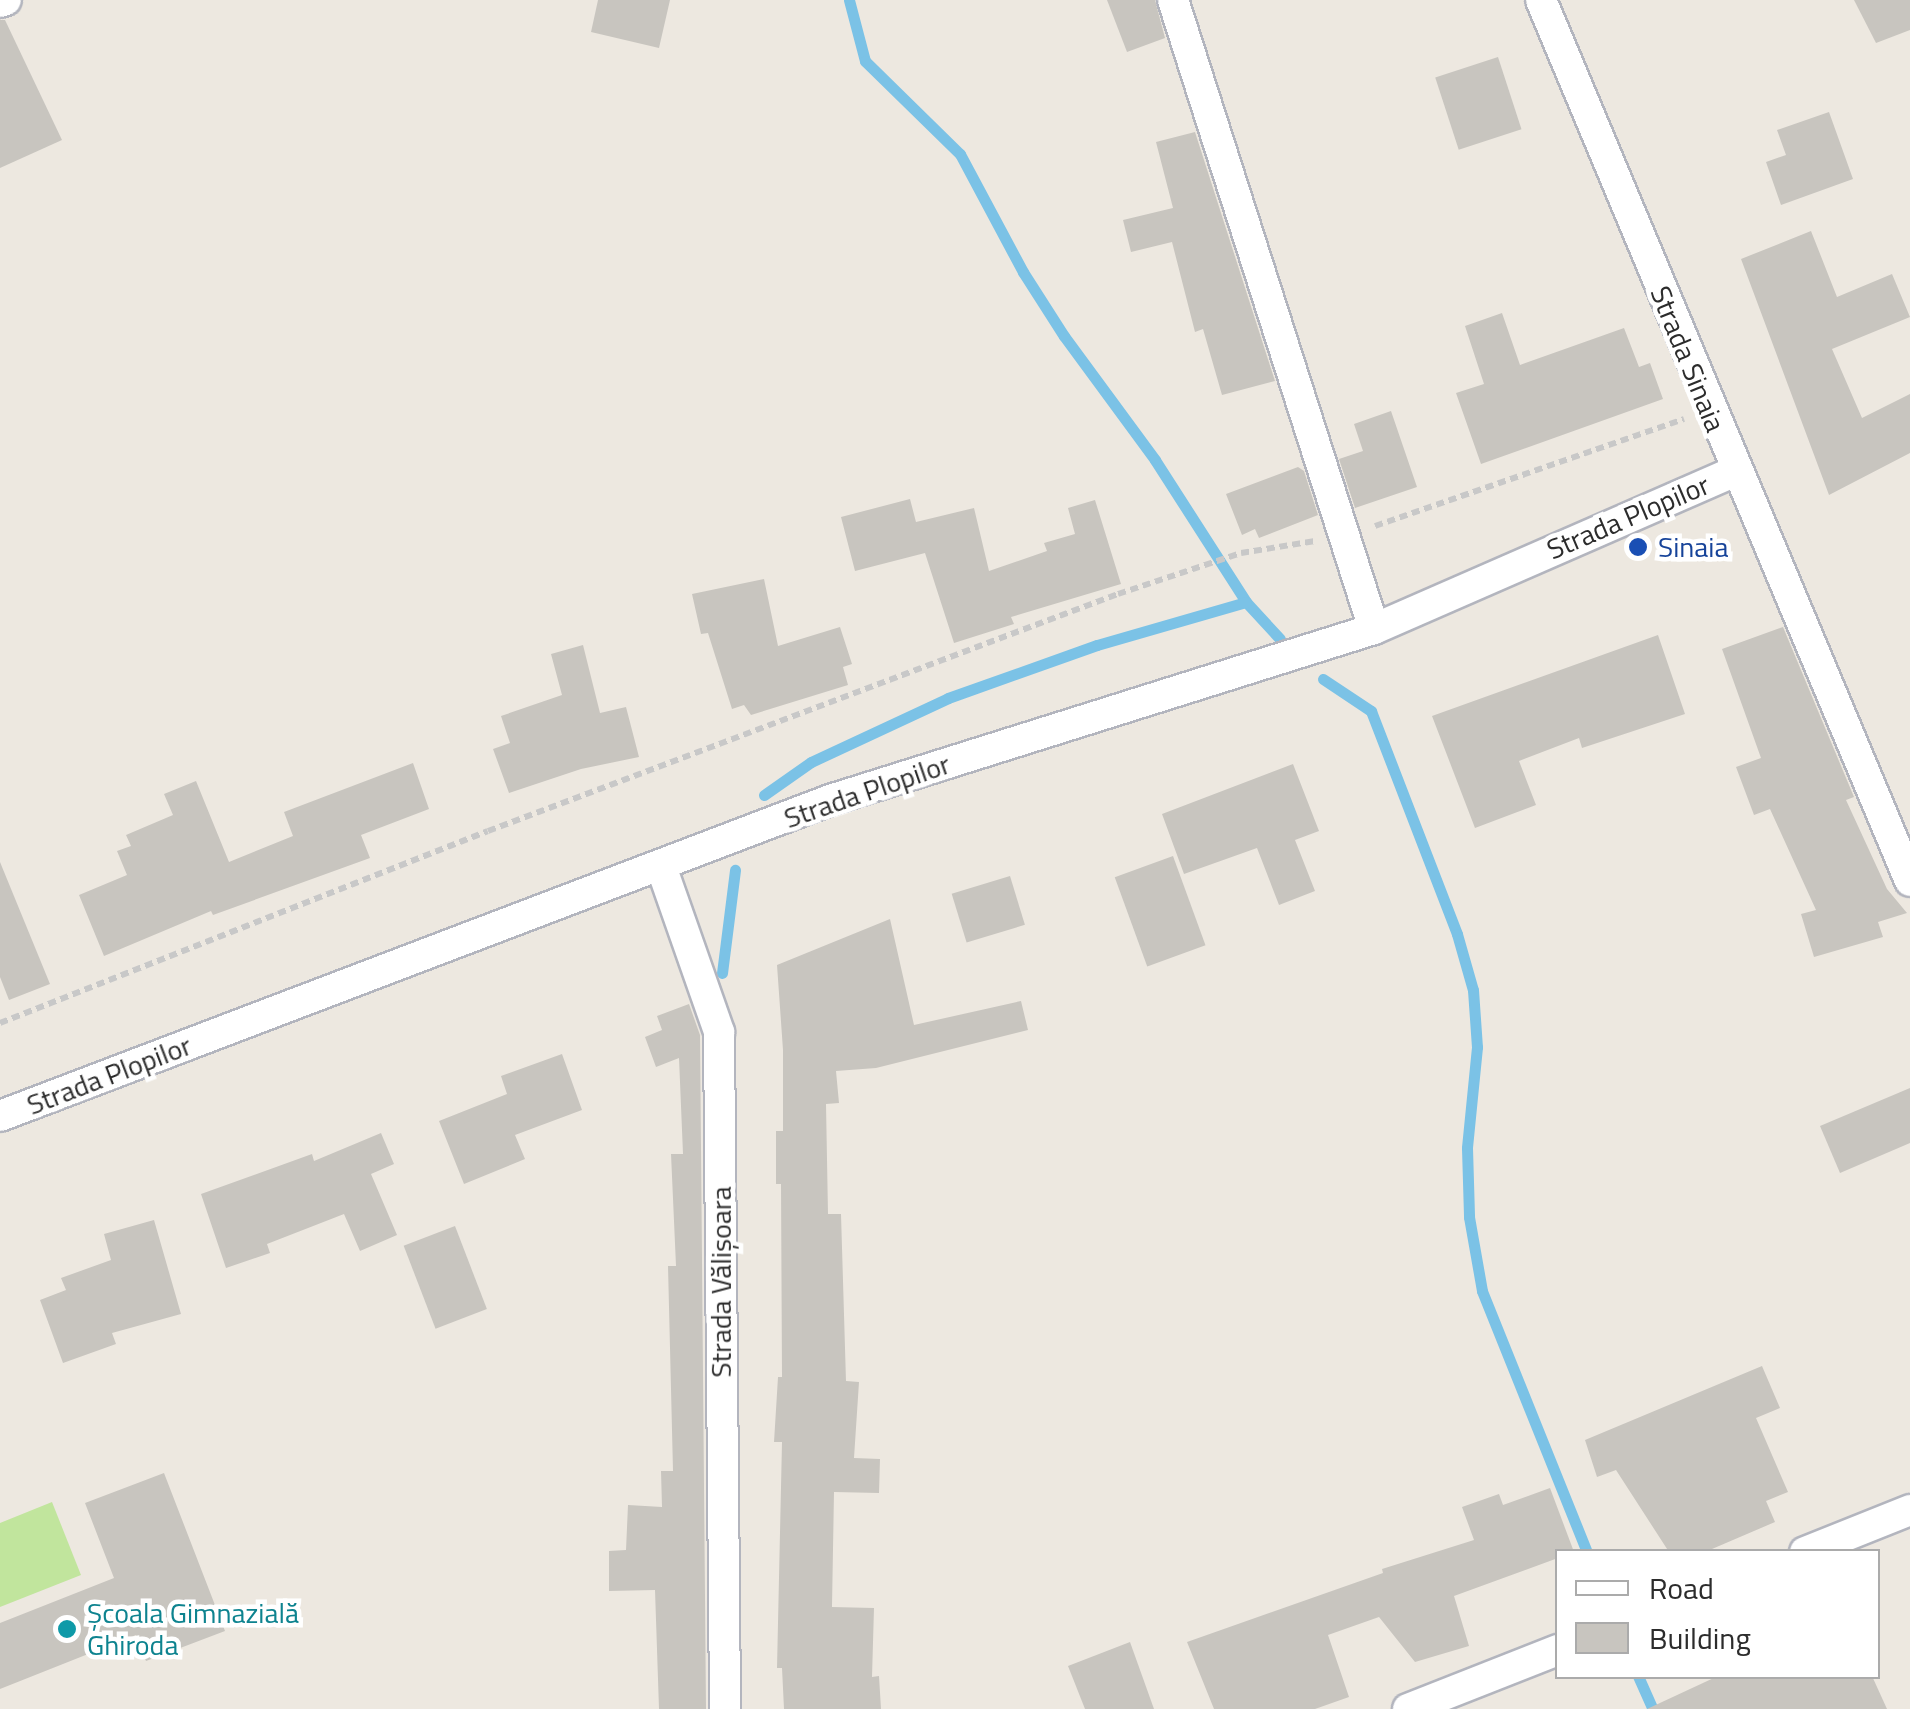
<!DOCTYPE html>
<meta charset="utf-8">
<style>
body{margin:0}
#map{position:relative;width:1910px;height:1709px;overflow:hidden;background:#ede8e0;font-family:"Titillium Web",sans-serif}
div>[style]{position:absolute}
.pitch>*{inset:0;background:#c1e59d}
.stream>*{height:11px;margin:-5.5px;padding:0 5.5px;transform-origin:5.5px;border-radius:5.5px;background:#7bc2e6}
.building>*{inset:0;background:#c8c5bf;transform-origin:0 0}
.path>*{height:6px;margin-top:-3px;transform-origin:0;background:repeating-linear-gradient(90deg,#c8c8c8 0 8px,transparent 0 13px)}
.roads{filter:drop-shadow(2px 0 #b3b5be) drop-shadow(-2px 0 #b3b5be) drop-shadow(0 2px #b3b5be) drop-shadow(0 -2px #b3b5be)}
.street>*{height:30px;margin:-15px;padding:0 15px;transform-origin:15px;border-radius:15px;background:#fff}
.dots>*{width:28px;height:28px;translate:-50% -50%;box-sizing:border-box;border:5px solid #fff;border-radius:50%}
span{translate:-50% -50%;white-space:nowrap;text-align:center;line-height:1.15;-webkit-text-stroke:9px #fff;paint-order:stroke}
.street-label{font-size:28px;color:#2c2c2c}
.transit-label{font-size:28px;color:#164399}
.left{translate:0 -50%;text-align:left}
.culture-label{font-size:28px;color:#0d838f}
.legend{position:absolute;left:1555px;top:1549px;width:325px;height:130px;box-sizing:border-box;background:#fff;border:2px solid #ababab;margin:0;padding:12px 18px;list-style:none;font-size:30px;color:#2c2c2c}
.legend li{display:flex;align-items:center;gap:20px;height:50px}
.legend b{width:50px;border:2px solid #ababab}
</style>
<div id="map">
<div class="pitch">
<div style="clip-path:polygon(52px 1502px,81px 1575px,0 1607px,0 1523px)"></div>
</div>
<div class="stream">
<div style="left:849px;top:0;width:63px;rotate:75.3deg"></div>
<div style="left:865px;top:61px;width:133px;rotate:44.4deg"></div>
<div style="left:960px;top:154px;width:134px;rotate:61.9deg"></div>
<div style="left:1023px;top:272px;width:76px;rotate:57.4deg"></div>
<div style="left:1064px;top:336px;width:154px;rotate:53.7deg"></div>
<div style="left:1155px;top:460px;width:169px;rotate:57.3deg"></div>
<div style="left:1246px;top:602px;width:50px;rotate:47.4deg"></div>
<div style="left:1323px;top:679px;width:58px;rotate:33.7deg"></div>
<div style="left:1371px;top:711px;width:239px;rotate:68.9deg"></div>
<div style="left:1457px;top:934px;width:58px;rotate:74.1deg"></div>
<div style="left:1473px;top:990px;width:57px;rotate:86deg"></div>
<div style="left:1477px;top:1047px;width:101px;rotate:95.7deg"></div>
<div style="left:1467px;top:1148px;width:69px;rotate:88.3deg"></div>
<div style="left:1469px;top:1217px;width:75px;rotate:80deg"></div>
<div style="left:1482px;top:1291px;width:281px;rotate:68.1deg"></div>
<div style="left:764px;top:795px;width:57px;rotate:-35.1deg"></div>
<div style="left:811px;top:762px;width:151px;rotate:-25deg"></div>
<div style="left:948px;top:698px;width:158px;rotate:-19.6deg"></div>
<div style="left:1097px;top:645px;width:155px;rotate:-16.1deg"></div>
<div style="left:722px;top:973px;width:104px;rotate:-82.8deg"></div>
<div style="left:1638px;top:1676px;width:36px;rotate:66deg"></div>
</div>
<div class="building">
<div style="clip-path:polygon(598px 0,670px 0,659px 48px,591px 32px)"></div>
<div style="clip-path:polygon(1107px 0,1155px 0,1165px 38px,1127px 52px)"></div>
<div style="clip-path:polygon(1854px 0,1910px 0,1910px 30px,1876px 43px)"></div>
<div style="clip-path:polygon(0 20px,5px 20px,62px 140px,0 168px)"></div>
<div style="left:1498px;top:57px;width:76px;height:66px;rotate:72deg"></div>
<div style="clip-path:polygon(1829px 112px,1853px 179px,1781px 205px,1766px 162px,1786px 155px,1777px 130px)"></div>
<div style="clip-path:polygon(1195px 132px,1275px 381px,1222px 395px,1203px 329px,1195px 332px,1172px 242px,1131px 252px,1123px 220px,1173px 208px,1156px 142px)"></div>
<div style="clip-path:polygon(1811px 231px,1837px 297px,1892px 274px,1910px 317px,1832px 349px,1862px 418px,1910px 394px,1910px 453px,1829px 495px,1741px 259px)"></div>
<div style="clip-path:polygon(1502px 313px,1520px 365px,1624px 328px,1639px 367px,1650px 363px,1663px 399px,1481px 464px,1456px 393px,1484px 384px,1465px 326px)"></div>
<div style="clip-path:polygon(1391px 411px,1417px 487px,1355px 508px,1339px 459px,1363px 451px,1354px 424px)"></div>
<div style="clip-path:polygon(1298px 467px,1304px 471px,1318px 515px,1259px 538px,1255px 529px,1242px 535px,1226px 494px)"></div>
<div style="clip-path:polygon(910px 499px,916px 522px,974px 508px,989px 571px,1047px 551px,1044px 543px,1075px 534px,1068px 508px,1095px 500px,1121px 584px,1011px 617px,1014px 624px,954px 643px,925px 553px,855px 571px,841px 517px)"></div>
<div style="clip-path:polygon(764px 579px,778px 646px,840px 627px,852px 664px,843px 667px,848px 685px,751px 715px,744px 705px,732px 709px,708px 633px,701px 634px,692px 594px)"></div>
<div style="clip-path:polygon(1783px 627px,1854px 797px,1846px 800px,1887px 889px,1907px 913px,1878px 922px,1883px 937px,1814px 957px,1801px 914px,1816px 910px,1770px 809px,1754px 815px,1736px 767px,1761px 758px,1722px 649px)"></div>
<div style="clip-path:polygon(1658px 635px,1685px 714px,1582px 748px,1579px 738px,1519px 761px,1536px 805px,1475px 828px,1432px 716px)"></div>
<div style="clip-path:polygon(583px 645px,600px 713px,626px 707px,639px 757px,581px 769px,509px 793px,493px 749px,510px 743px,501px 716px,562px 695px,551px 654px)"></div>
<div style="clip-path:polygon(413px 763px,429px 809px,361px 835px,370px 858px,213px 915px,211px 911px,104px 956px,79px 895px,127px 875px,117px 851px,131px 846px,126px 835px,173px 815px,164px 794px,196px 781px,229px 862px,293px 836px,284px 812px)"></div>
<div style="clip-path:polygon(1293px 764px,1319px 831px,1295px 840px,1315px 891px,1279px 905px,1257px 848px,1184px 874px,1162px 814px)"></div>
<div style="left:1173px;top:856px;width:95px;height:62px;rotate:70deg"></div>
<div style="clip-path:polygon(0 862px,50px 984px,9px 1000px,0 977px)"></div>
<div style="left:1010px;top:876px;width:51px;height:61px;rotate:73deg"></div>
<div style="clip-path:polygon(890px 919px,914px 1025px,1021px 1001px,1028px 1030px,876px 1068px,836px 1071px,839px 1103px,826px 1104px,828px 1214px,841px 1214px,846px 1381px,859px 1382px,854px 1458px,880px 1459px,879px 1493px,834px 1492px,832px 1607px,874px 1608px,872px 1677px,879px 1676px,881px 1709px,784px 1709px,782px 1668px,777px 1668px,782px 1442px,774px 1442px,778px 1377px,782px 1377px,781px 1184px,776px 1184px,776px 1131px,783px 1131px,783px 1050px,777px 965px)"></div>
<div style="clip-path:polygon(689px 1004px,700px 1035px,706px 1709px,659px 1709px,655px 1590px,609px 1591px,609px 1551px,626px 1550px,628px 1505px,662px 1507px,661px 1471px,673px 1471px,668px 1266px,676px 1266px,671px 1154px,683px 1154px,679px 1058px,656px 1067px,645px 1037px,662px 1030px,657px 1016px)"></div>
<div style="clip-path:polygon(562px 1054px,582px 1110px,515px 1135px,525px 1159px,464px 1184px,439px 1121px,507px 1094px,501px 1076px)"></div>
<div style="clip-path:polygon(1910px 1088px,1910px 1143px,1840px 1173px,1820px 1126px)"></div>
<div style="clip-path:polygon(381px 1133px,394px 1164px,371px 1174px,397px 1235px,360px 1251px,344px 1214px,267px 1244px,270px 1253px,226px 1268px,201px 1194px,312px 1154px,314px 1161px)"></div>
<div style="clip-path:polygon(154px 1220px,181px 1314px,112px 1333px,116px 1344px,63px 1363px,40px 1300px,66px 1290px,61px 1278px,111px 1260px,104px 1234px)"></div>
<div style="left:455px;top:1226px;width:89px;height:55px;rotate:69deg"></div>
<div style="clip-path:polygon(1762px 1366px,1780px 1408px,1756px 1418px,1788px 1492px,1766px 1501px,1775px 1522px,1705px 1552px,1669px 1552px,1616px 1470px,1597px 1477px,1585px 1440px)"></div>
<div style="clip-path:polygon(164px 1473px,225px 1631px,146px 1661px,136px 1635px,0 1689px,0 1623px,114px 1578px,85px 1503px)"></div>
<div style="clip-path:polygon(1550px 1488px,1574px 1552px,1558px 1552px,1558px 1558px,1454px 1596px,1469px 1646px,1415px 1662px,1379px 1617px,1328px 1635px,1349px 1697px,1315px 1709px,1214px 1709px,1187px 1642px,1383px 1573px,1382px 1569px,1474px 1540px,1462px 1507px,1499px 1494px,1503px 1505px)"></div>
<div style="clip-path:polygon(1130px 1642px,1154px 1709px,1085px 1709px,1068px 1666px)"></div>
<div style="clip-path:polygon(1718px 1676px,1872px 1676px,1887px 1709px,1647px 1709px)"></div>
</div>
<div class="path">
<div style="left:1375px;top:526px;width:327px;rotate:-19.1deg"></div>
<div style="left:0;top:1023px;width:524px;rotate:-21.48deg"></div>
<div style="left:488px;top:831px;width:673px;rotate:-20.62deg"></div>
<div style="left:1118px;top:594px;width:130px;rotate:-18.4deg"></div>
<div style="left:1241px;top:553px;width:75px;rotate:-9.2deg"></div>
</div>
<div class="roads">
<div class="street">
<div style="left:1173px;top:0;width:660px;rotate:72.28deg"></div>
<div style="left:1541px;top:0;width:955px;rotate:67.27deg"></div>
<div style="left:0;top:2px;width:6px;rotate:-18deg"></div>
<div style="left:661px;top:866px;width:176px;rotate:70.7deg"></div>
<div style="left:719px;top:1032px;width:677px;rotate:89.49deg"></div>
<div style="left:0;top:1116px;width:888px;rotate:-20.84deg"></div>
<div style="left:830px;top:800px;width:570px;rotate:-17.45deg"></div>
<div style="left:1374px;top:629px;width:394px;rotate:-23.6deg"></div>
<div style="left:1805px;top:1552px;width:113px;rotate:-21.8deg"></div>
<div style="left:1408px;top:1709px;width:161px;rotate:-21.5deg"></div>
</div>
</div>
<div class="dots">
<div style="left:1638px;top:547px;background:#1a4fb4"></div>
<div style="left:67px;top:1629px;background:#0f9aa8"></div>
</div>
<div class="street-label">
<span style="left:1688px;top:359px;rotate:68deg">Strada Sinaia</span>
<span style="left:1628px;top:517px;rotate:-23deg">Strada Plopilor</span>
<span style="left:867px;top:791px;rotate:-19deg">Strada Plopilor</span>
<span style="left:109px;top:1075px;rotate:-21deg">Strada Plopilor</span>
<span style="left:721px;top:1282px;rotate:-90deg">Strada Vălișoara</span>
</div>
<div class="transit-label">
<span class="left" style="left:1658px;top:547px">Sinaia</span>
</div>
<div class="culture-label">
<span class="left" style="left:87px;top:1629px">Școala Gimnazială<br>Ghiroda</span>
</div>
<ul class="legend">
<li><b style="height:12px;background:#fff"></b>Road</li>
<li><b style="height:28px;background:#c8c5bf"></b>Building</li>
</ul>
</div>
